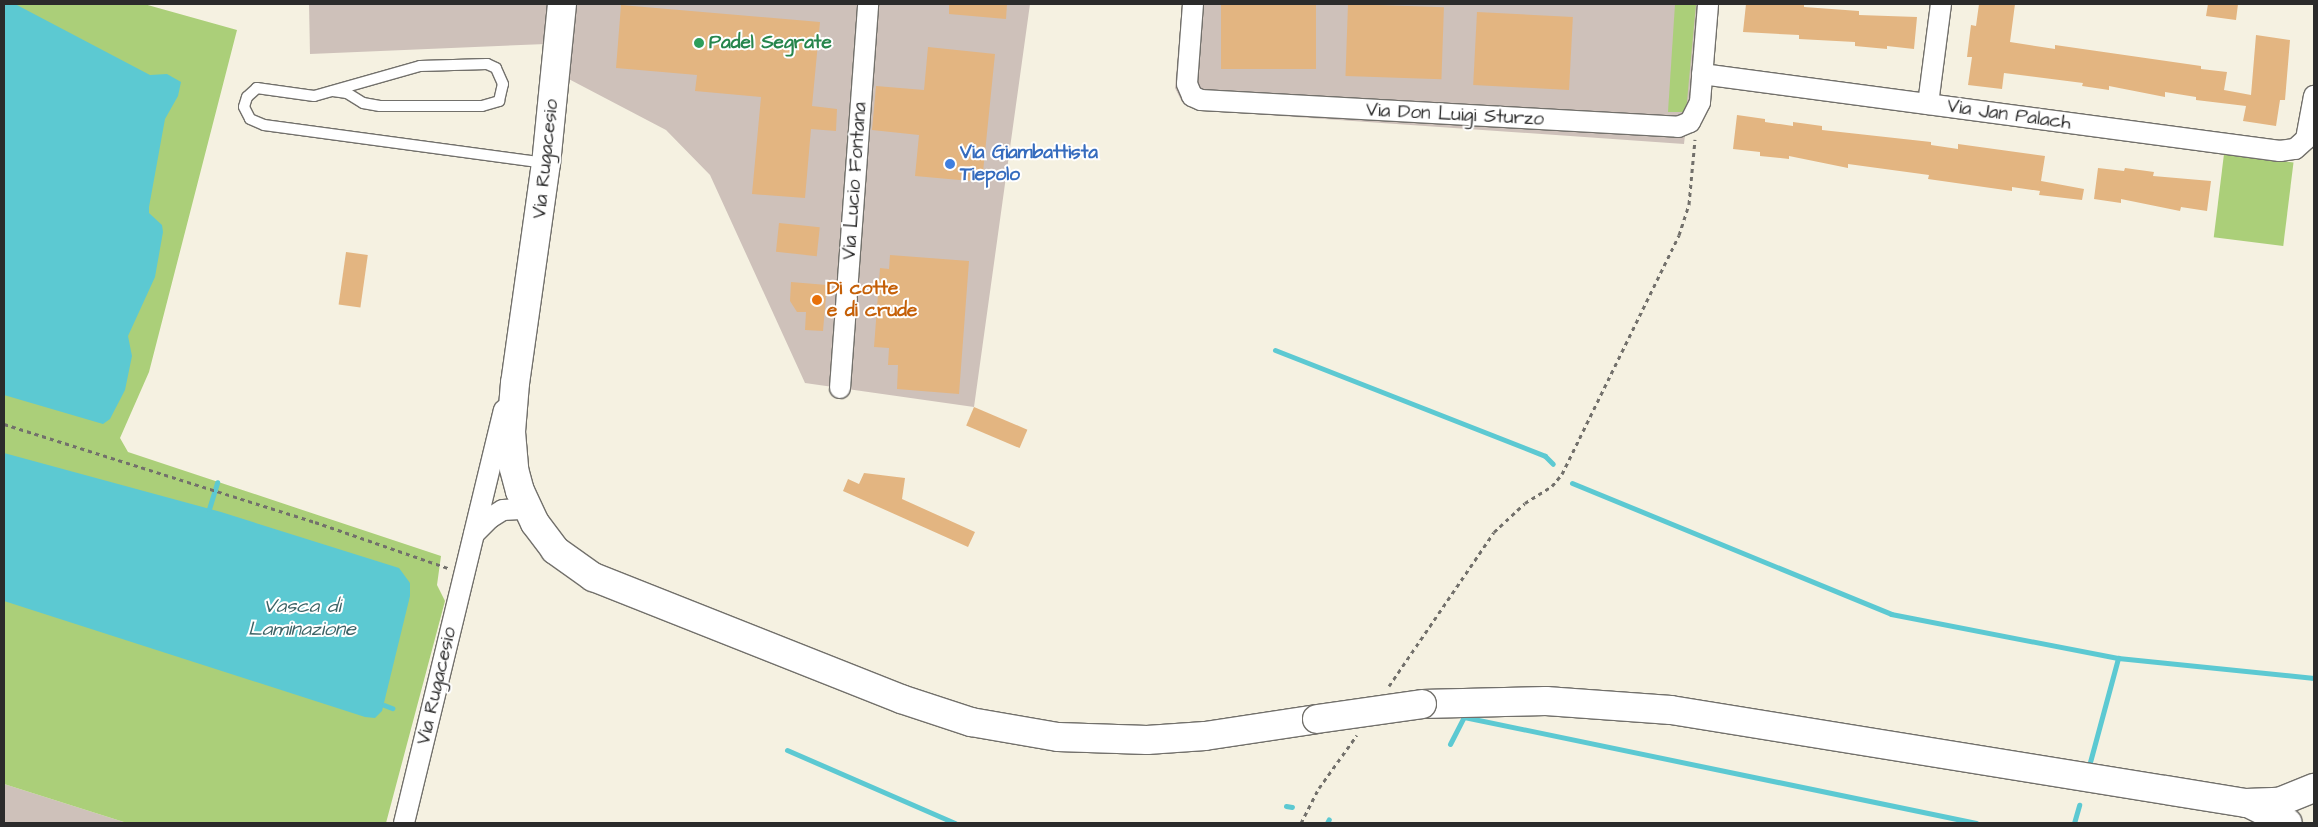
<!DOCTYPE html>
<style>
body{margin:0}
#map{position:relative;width:2318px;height:827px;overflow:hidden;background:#f5f1e1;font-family:"Architects Daughter",sans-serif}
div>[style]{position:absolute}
.industrial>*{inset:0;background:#cec1ba}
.green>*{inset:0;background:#abcf79;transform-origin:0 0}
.water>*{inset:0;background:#5cc9d2}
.stream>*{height:5px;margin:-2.5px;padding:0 2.5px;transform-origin:2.5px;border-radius:2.5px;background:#5cc9d2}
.building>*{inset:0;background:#e3b581;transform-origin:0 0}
.path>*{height:3px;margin-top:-1.5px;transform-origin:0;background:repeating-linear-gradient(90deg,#72706b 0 4px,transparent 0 8px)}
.roads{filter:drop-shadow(1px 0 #72706b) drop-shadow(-1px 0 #72706b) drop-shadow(0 1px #72706b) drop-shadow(0 -1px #72706b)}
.service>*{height:10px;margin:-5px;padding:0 5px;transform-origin:5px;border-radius:5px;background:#fff}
.minor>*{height:20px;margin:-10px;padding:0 10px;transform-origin:10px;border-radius:10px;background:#fff}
.secondary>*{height:28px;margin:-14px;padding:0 14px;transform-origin:14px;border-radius:14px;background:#fff}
.bridges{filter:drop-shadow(1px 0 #72706b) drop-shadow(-1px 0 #72706b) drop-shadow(0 1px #72706b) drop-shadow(0 -1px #72706b)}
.secondary-bridge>*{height:28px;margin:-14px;padding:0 14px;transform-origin:14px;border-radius:14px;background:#fff}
.dots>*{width:14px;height:14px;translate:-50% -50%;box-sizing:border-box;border:2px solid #fff;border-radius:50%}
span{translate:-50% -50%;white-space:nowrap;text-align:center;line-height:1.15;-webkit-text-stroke:4px #fff;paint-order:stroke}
.leisure-label{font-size:19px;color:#27864d;font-weight:700}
.left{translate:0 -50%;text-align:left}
.street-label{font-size:19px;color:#2b2b2b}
.shop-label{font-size:19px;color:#366cbe;font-weight:700}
.food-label{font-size:19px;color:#c56008;font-weight:700}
.water-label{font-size:20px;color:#3c6265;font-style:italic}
.frame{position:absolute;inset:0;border:5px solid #2b2b2b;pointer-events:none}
</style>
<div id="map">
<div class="industrial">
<div style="clip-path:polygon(309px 4px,549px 4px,546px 44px,310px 54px)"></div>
<div style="clip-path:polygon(569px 4px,1030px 4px,974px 407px,805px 383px,710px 175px,666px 130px,563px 76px)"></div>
<div style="clip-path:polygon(1182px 4px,1703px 4px,1697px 75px,1687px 117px,1684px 144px,1196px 110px,1182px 102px,1175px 88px)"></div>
<div style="clip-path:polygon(4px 784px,127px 823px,4px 823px)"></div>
</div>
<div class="green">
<div style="clip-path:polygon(4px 4px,144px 4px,237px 30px,149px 372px,120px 438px,128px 452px,441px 556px,437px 585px,445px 601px,386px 823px,127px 823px,4px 784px)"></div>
<div style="clip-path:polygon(1675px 4px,1696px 4px,1686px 112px,1668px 112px)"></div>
<div style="left:2224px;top:154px;width:70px;height:84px;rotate:7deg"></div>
</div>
<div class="water">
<div style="clip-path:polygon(4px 4px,15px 4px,150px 75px,167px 74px,181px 82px,178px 96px,165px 119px,149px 207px,149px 213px,162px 225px,163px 232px,155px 277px,128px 336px,132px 356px,125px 390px,110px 419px,103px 424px,4px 395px)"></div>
<div style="clip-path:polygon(4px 453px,221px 512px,399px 568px,410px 583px,410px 596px,382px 711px,375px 718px,365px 717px,4px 601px)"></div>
</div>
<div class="stream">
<div style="left:1275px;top:350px;width:290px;rotate:21.4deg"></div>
<div style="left:1545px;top:456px;width:11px;rotate:45deg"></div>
<div style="left:1572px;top:483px;width:345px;rotate:22.3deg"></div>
<div style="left:1891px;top:614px;width:231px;rotate:11deg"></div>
<div style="left:2118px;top:658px;width:197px;rotate:5.8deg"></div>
<div style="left:209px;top:509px;width:28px;rotate:-73deg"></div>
<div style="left:384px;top:705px;width:9px;rotate:21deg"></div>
<div style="left:1450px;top:744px;width:30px;rotate:-63deg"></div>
<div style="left:1464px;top:717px;width:523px;rotate:11.7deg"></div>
<div style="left:787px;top:750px;width:183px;rotate:23.5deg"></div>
<div style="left:2090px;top:762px;width:108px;rotate:-74.9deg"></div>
<div style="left:1286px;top:806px;width:6px;rotate:9deg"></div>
<div style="left:1327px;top:823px;width:4px;rotate:-63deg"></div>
<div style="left:2074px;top:823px;width:19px;rotate:-74deg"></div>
</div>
<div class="building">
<div style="clip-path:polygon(949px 4px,1007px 4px,1006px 19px,949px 14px)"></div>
<div style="left:1221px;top:4px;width:95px;height:65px"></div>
<div style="left:1348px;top:4px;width:96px;height:72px;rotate:2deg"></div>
<div style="clip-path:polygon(1746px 4px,1804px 4px,1804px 7px,1859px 11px,1859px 15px,1917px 17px,1914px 49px,1887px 46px,1887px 49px,1855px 46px,1855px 42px,1799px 39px,1799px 35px,1743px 32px)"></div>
<div style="clip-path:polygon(1979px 4px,2015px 4px,2010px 42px,2055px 49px,2055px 45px,2201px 66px,2201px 69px,2227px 72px,2224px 90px,2251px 95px,2256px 35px,2290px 40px,2285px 100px,2280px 100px,2276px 126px,2243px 121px,2246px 106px,2196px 100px,2196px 97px,2165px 92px,2165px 97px,2109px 86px,2109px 90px,2082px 86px,2083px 83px,2004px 73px,2002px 89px,1968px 85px,1972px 57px,1967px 57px,1971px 25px,1976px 26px)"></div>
<div style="clip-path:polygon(2208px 4px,2238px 4px,2236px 20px,2206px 16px)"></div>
<div style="clip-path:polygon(621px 5px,820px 22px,812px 106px,837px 109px,836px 131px,811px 129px,805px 198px,752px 194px,761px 97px,695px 91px,697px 75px,616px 68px)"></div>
<div style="left:1477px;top:12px;width:96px;height:73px;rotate:3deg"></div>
<div style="clip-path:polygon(928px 47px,995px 54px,982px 182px,915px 176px,919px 135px,872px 130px,876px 86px,924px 90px)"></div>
<div style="clip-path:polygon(1737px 115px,1765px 119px,1765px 122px,1793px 126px,1793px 122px,1822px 126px,1822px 130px,1931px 142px,1931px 145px,1958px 149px,1958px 144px,2045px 156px,2041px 181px,2084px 189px,2082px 200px,2039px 195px,2040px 191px,2012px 187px,2012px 191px,1928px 179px,1929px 175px,1848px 164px,1848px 168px,1789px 156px,1789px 159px,1760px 156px,1760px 152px,1733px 149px)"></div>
<div style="clip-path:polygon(2098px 168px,2124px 171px,2125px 168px,2154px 172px,2153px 176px,2211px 181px,2207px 211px,2181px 207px,2180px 211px,2121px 199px,2121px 203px,2094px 199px)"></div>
<div style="left:779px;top:223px;width:41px;height:29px;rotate:6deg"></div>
<div style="left:346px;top:252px;width:22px;height:53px;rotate:8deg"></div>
<div style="clip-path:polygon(890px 255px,969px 261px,959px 394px,897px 389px,898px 365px,888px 365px,889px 348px,874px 347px,880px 268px,889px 269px)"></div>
<div style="clip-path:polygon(791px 282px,827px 285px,823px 331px,805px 330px,806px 312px,797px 312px,790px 301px)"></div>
<div style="left:974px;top:407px;width:58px;height:20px;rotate:23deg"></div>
<div style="clip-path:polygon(864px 473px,905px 478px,902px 499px,975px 532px,968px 547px,843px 491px,848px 479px,859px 484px)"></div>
</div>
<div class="path">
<div style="left:4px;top:424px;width:326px;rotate:17.5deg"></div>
<div style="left:315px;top:522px;width:141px;rotate:19.1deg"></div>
<div style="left:1389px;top:686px;width:186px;rotate:-55.7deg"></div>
<div style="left:1494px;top:532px;width:42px;rotate:-43.1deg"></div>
<div style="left:1525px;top:503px;width:32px;rotate:-32deg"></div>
<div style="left:1552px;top:486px;width:16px;rotate:-50deg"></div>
<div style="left:1562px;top:474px;width:266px;rotate:-63.9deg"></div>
<div style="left:1679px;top:235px;width:33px;rotate:-72deg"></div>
<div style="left:1689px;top:204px;width:65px;rotate:-84.7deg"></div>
<div style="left:1301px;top:823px;width:39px;rotate:-63deg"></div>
<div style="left:1319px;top:788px;width:65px;rotate:-54.4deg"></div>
</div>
<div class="roads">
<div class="service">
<div style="left:333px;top:91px;width:14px;rotate:8deg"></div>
<div style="left:347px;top:93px;width:19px;rotate:32deg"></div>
<div style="left:363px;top:103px;width:17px;rotate:10deg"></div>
<div style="left:380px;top:106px;width:102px"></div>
<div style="left:482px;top:106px;width:18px;rotate:-16deg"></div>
<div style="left:499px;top:101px;width:17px;rotate:-77deg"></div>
<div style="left:503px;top:84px;width:17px;rotate:-114deg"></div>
<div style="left:496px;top:68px;width:10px;rotate:-156deg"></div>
<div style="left:487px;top:64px;width:67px;rotate:178.3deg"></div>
<div style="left:420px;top:66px;width:110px;rotate:164.2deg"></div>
<div style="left:314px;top:96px;width:58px;rotate:-172deg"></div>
<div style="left:257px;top:88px;width:13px;rotate:138deg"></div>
<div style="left:247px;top:97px;width:10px;rotate:107deg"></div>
<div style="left:244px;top:107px;width:13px;rotate:63deg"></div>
<div style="left:250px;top:119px;width:15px;rotate:23deg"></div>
<div style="left:264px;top:125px;width:284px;rotate:7.7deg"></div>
</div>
<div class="minor">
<div style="left:1193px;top:4px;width:80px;rotate:94.3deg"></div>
<div style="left:1187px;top:84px;width:13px;rotate:67deg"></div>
<div style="left:1192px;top:96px;width:10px;rotate:24deg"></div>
<div style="left:1201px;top:100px;width:478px;rotate:3.2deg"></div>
<div style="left:1678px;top:127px;width:13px;rotate:-23deg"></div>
<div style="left:1690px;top:122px;width:22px;rotate:-63deg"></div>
<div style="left:1700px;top:102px;width:98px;rotate:-85.3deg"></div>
<div style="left:1702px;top:74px;width:583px;rotate:7.59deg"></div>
<div style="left:2280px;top:151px;width:15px;rotate:-8deg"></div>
<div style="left:2295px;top:149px;width:15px;rotate:-42deg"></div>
<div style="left:2306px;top:139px;width:44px;rotate:-79.5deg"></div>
<div style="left:1928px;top:104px;width:101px;rotate:-82.6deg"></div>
<div style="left:840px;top:388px;width:385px;rotate:-85.8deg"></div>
<div style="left:474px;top:534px;width:23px;rotate:-45deg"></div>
<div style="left:490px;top:518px;width:15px;rotate:-32deg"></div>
<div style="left:503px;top:510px;width:17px;rotate:-3deg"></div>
<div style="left:520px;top:509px;width:12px;rotate:24deg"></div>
<div style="left:404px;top:823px;width:425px;rotate:-76.4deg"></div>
</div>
<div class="secondary">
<div style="left:562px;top:4px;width:160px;rotate:95.7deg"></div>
<div style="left:546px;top:163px;width:222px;rotate:98deg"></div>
<div style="left:515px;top:383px;width:49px;rotate:94.7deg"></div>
<div style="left:511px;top:432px;width:37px;rotate:85deg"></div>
<div style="left:514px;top:469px;width:23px;rotate:75deg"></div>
<div style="left:520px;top:491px;width:35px;rotate:65deg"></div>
<div style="left:535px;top:523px;width:34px;rotate:53deg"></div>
<div style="left:555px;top:550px;width:47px;rotate:35.4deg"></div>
<div style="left:593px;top:577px;width:331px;rotate:21.6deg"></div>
<div style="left:901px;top:699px;width:74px;rotate:18.2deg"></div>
<div style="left:971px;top:722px;width:88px;rotate:9.8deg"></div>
<div style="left:1058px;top:737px;width:89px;rotate:1.9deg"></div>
<div style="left:1147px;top:740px;width:58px;rotate:-3.9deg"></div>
<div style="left:1205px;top:736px;width:113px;rotate:-8.6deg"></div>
<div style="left:1422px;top:704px;width:124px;rotate:-1.4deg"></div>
<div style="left:1546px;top:701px;width:125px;rotate:4.1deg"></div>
<div style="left:1671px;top:710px;width:582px;rotate:9.19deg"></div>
<div style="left:2246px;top:803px;width:33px;rotate:-2deg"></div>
<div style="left:2279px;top:802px;width:38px;rotate:-22deg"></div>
<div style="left:2250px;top:804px;width:42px;rotate:26.6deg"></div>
</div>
</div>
<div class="bridges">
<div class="secondary-bridge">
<div style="left:1317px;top:719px;width:106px;rotate:-8.1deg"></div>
</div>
</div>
<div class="dots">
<div style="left:699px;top:43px;background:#2e9e5b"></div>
<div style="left:950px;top:164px;background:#3f7fe0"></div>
<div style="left:817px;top:300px;background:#e8710a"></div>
</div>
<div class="leisure-label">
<span class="left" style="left:709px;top:43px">Padel Segrate</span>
</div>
<div class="street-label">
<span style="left:1455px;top:115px;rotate:3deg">Via Don Luigi Sturzo</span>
<span style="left:2009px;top:115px;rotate:8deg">Via Jan Palach</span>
<span style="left:546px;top:159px;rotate:-84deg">Via Rugacesio</span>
<span style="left:855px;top:181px;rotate:-86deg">Via Lucio Fontana</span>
<span style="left:437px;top:686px;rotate:-77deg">Via Rugacesio</span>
</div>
<div class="shop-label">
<span class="left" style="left:960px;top:164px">Via Giambattista<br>Tiepolo</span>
</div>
<div class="food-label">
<span class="left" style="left:827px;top:300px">Di cotte<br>e di crude</span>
</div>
<div class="water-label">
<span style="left:302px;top:618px">Vasca di<br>Laminazione</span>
</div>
<div class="frame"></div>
</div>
